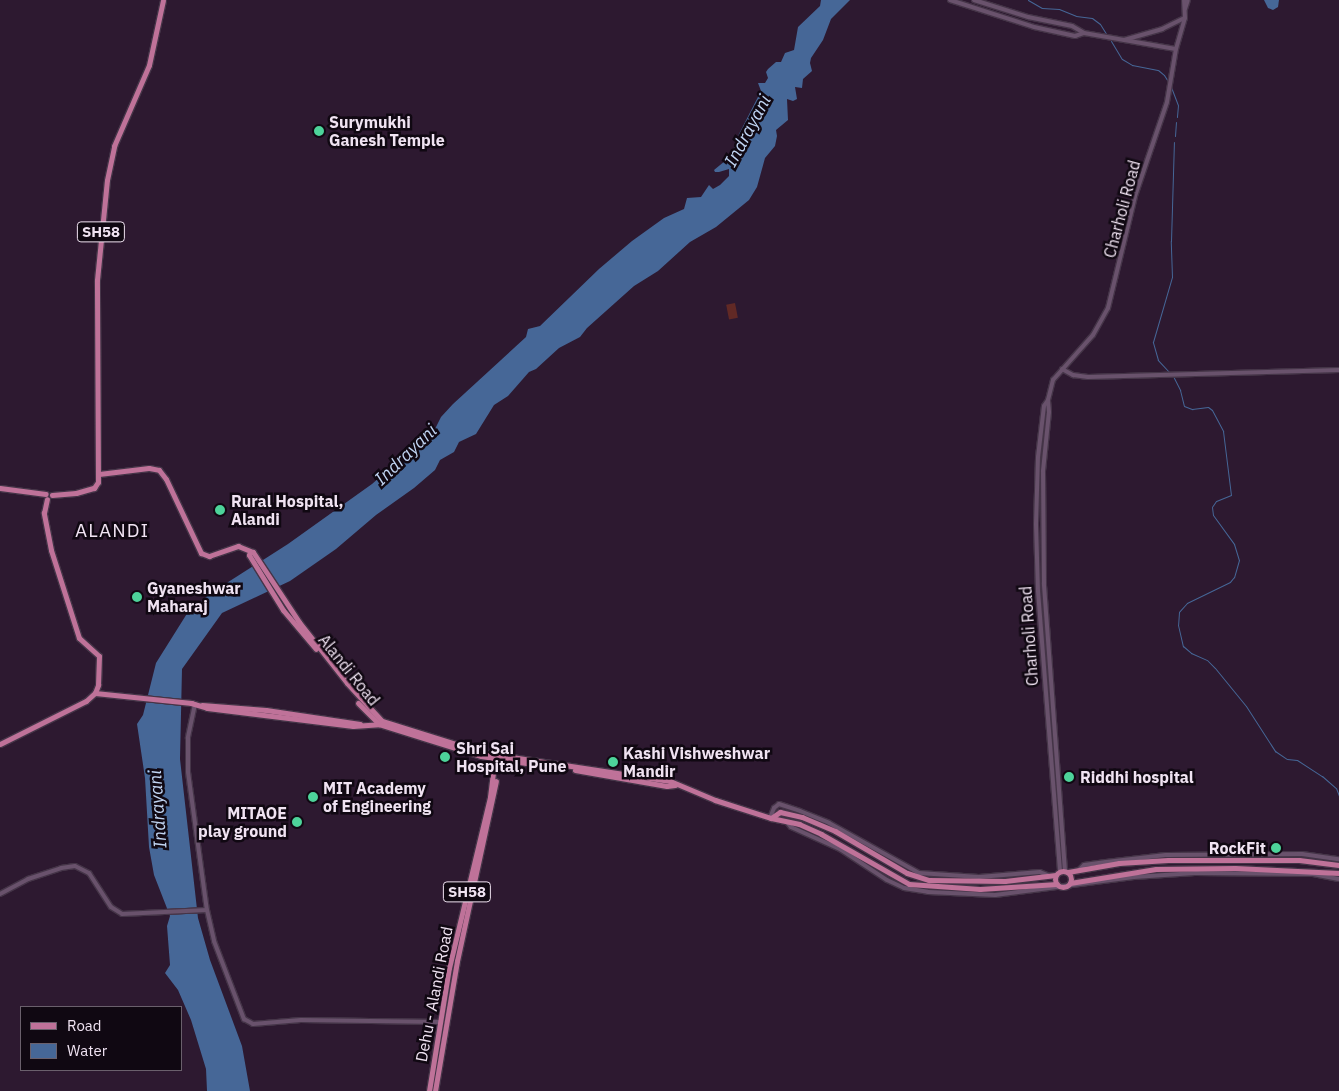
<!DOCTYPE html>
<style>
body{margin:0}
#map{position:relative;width:1339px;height:1091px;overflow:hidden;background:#2d1930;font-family:"IBM Plex Sans",sans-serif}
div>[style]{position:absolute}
.green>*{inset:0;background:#612925;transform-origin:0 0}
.water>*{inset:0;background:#466797}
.stream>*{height:1px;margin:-0.5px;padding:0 0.5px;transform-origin:0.5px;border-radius:0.5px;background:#466797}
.roads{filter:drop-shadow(1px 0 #453548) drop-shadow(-1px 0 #453548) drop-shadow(0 1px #453548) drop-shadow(0 -1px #453548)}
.minor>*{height:4px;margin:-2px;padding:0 2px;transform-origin:2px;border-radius:2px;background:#69526c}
.major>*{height:5px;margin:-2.5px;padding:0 2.5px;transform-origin:2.5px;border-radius:2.5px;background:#bf7299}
.major>.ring{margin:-2.5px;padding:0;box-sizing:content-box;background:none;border:5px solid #bf7299;border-radius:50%}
.dots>*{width:14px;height:14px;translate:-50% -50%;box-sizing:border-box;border:2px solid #100812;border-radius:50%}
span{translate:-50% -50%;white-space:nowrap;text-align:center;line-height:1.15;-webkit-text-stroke:5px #100812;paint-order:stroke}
.shield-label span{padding:1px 4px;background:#100812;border:1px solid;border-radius:4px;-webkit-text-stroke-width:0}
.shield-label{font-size:15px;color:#f0e3f2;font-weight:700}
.poi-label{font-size:16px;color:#f0e3f2;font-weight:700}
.left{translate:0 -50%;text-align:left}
.right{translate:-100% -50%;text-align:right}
.street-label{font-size:16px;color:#f0e3f2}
.water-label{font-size:18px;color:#c1d5f3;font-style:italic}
.quarter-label{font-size:19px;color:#f0e3f2;letter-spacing:1px}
.legend{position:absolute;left:20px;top:1006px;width:162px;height:65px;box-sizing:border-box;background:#100812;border:1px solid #6a606c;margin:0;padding:6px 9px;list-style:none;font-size:15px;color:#f0e3f2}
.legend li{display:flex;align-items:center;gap:10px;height:25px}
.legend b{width:25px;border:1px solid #6a606c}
</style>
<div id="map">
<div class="green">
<div style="left:735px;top:303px;width:15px;height:9px;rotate:79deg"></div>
</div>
<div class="water">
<div style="clip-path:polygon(821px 0,850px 0,831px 19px,823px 40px,811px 58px,810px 63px,812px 71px,803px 79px,802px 88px,795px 87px,797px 99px,793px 101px,787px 99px,788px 120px,776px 130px,777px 136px,775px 146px,765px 158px,757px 187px,749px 200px,716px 227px,690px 242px,658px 271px,634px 286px,587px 328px,580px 337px,559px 348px,536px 369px,529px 372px,508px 396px,494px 405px,476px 434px,459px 442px,454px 452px,440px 460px,435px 470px,414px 488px,376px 515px,336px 549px,290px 581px,222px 613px,182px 669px,180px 759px,198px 918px,210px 960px,242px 1046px,250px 1091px,207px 1091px,206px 1069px,191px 1020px,178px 990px,165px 973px,170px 965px,167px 926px,170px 916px,154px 875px,149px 847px,145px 778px,137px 724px,143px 715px,156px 663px,188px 612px,211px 593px,288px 544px,372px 484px,419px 443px,432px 435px,441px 417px,453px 404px,526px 337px,528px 329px,540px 326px,599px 269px,632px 241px,664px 218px,684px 209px,687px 198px,701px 197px,709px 185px,713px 189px,720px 185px,729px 176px,729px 169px,719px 172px,715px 172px,714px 170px,731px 156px,739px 134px,761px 91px,758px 83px,765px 83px,768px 78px,766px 72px,768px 69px,776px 62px,781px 62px,785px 53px,794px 50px,798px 27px,820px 6px)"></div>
<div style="clip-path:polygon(1264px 0,1279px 0,1278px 7px,1273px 10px,1268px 8px)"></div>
</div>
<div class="stream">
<div style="left:1028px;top:0;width:16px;rotate:30deg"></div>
<div style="left:1042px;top:8px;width:17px;rotate:3deg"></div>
<div style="left:1059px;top:9px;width:18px;rotate:22deg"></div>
<div style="left:1076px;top:16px;width:16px;rotate:7deg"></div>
<div style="left:1092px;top:18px;width:10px;rotate:37deg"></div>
<div style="left:1100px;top:24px;width:13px;rotate:58deg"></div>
<div style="left:1111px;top:41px;width:21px;rotate:59deg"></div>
<div style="left:1122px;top:59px;width:12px;rotate:31deg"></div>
<div style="left:1132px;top:65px;width:26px;rotate:11deg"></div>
<div style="left:1158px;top:70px;width:8px;rotate:40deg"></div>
<div style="left:1164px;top:75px;width:9px;rotate:58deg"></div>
<div style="left:1171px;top:87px;width:19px;rotate:69deg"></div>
<div style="left:1178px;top:105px;width:12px;rotate:95deg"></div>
<div style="left:1175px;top:136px;width:14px;rotate:-86deg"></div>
<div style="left:1170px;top:373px;width:18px;rotate:-133deg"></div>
<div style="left:1158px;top:360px;width:19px;rotate:-106deg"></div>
<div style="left:1153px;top:342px;width:68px;rotate:-73.7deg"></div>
<div style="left:1172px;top:277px;width:36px;rotate:-92deg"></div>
<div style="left:1171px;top:241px;width:99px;rotate:-88.3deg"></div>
<div style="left:1173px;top:376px;width:16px;rotate:63deg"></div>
<div style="left:1180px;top:390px;width:16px;rotate:76deg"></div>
<div style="left:1184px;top:406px;width:9px;rotate:21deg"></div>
<div style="left:1192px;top:409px;width:16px;rotate:-7deg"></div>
<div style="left:1208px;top:407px;width:5px;rotate:37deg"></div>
<div style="left:1212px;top:410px;width:24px;rotate:62deg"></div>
<div style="left:1223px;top:431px;width:64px;rotate:82.9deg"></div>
<div style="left:1231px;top:495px;width:16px;rotate:158deg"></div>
<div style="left:1216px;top:501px;width:7px;rotate:124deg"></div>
<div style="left:1212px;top:507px;width:8px;rotate:83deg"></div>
<div style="left:1213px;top:515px;width:36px;rotate:54deg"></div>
<div style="left:1234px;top:544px;width:17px;rotate:73deg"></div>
<div style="left:1239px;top:560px;width:18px;rotate:106deg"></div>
<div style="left:1234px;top:577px;width:6px;rotate:129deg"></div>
<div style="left:1230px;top:582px;width:48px;rotate:154deg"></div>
<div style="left:1187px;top:603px;width:12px;rotate:132deg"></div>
<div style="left:1179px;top:612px;width:13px;rotate:94deg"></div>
<div style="left:1178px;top:625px;width:22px;rotate:77deg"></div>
<div style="left:1183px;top:646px;width:11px;rotate:41deg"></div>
<div style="left:1191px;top:653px;width:17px;rotate:24deg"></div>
<div style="left:1207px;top:660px;width:11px;rotate:45deg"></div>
<div style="left:1215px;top:668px;width:49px;rotate:50.8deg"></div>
<div style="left:1246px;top:706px;width:54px;rotate:57.2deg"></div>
<div style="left:1275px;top:751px;width:14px;rotate:34deg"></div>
<div style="left:1287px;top:759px;width:10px;rotate:6deg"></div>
<div style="left:1297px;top:760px;width:30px;rotate:33deg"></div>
<div style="left:1322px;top:776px;width:18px;rotate:41deg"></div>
<div style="left:1336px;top:788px;width:9px;rotate:69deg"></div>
</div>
<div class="roads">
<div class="minor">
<div style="left:950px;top:0;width:88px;rotate:17.8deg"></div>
<div style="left:1034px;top:27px;width:42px;rotate:12.4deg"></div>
<div style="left:1075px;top:36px;width:9px;rotate:-18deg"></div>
<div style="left:974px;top:0;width:57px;rotate:17.5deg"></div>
<div style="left:1028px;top:17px;width:45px;rotate:11.6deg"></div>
<div style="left:1072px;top:26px;width:14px;rotate:30deg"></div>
<div style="left:1084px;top:33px;width:93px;rotate:9.9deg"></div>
<div style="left:1185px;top:9px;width:9px;rotate:-72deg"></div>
<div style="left:1124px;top:40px;width:40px;rotate:-16deg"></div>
<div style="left:1162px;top:29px;width:25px;rotate:-26deg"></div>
<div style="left:1062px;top:369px;width:13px;rotate:29deg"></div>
<div style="left:1073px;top:375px;width:15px;rotate:8deg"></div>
<div style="left:1088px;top:377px;width:251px;rotate:-1.6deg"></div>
<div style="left:1048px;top:400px;width:7px;rotate:124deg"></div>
<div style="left:1044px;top:406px;width:51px;rotate:96.7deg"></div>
<div style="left:1038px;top:457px;width:67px;rotate:91.7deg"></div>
<div style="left:1036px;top:524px;width:67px;rotate:88.3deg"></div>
<div style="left:1038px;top:591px;width:281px;rotate:85.5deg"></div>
<div style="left:195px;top:704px;width:35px;rotate:102deg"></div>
<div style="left:188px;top:738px;width:34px;rotate:90deg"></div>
<div style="left:188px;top:772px;width:139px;rotate:82.2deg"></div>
<div style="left:207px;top:910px;width:32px;rotate:77deg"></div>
<div style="left:214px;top:941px;width:84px;rotate:69deg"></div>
<div style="left:244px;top:1019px;width:10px;rotate:29deg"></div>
<div style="left:253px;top:1024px;width:48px;rotate:-4.8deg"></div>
<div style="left:301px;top:1020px;width:139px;rotate:0.8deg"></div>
<div style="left:770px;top:818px;width:11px;rotate:-68deg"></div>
<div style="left:774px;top:808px;width:6px;rotate:-39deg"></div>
<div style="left:779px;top:804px;width:22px;rotate:18deg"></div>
<div style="left:800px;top:811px;width:31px;rotate:22deg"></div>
<div style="left:829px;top:823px;width:103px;rotate:29.1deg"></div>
<div style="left:919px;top:873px;width:60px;rotate:3.8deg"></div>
<div style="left:979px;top:877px;width:61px;rotate:-4.7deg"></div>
<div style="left:1040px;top:872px;width:8px;rotate:23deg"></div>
<div style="left:787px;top:822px;width:6px;rotate:51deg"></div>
<div style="left:791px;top:827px;width:54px;rotate:24.2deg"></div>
<div style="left:840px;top:849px;width:56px;rotate:33.4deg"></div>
<div style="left:887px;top:880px;width:19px;rotate:25deg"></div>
<div style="left:904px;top:888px;width:24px;rotate:9deg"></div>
<div style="left:928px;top:892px;width:67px;rotate:2.6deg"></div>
<div style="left:995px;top:895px;width:140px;rotate:-7.4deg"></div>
<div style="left:1134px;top:877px;width:61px;rotate:-3.8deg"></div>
<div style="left:1195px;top:873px;width:118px;rotate:0.5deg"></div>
<div style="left:1313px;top:874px;width:26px;rotate:11deg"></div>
<div style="left:1079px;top:870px;width:7px;rotate:-45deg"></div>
<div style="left:1084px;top:865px;width:22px;rotate:-8deg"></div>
<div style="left:1106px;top:862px;width:60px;rotate:-6.7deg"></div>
<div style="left:1166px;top:855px;width:136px;rotate:-0.4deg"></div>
<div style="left:1302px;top:854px;width:37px;rotate:8deg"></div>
<div style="left:1065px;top:871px;width:289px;rotate:-94.2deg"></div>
<div style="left:1044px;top:583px;width:112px;rotate:-90.5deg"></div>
<div style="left:1043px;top:471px;width:59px;rotate:-84.2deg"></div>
<div style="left:1049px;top:412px;width:12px;rotate:-95deg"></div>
<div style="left:1048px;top:400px;width:21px;rotate:-76deg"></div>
<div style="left:1053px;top:380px;width:60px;rotate:-48.4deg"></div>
<div style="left:1093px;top:335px;width:31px;rotate:-61deg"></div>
<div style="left:1108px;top:308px;width:115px;rotate:-76.4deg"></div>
<div style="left:1135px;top:196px;width:99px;rotate:-71.2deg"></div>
<div style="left:1167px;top:102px;width:54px;rotate:-80.4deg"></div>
<div style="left:1176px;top:49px;width:32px;rotate:-74deg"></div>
<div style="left:1185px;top:18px;width:18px;rotate:-93deg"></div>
<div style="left:0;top:894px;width:32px;rotate:-28deg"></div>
<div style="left:28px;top:879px;width:35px;rotate:-18deg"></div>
<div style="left:61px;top:868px;width:14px;rotate:-8deg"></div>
<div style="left:75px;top:866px;width:16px;rotate:27deg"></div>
<div style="left:89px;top:873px;width:40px;rotate:57.1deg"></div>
<div style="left:111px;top:907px;width:13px;rotate:32deg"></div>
<div style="left:122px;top:914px;width:85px;rotate:-2.7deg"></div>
</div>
<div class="major">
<div style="left:99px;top:474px;width:50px;rotate:-6.8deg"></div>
<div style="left:149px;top:468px;width:10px;rotate:11deg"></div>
<div style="left:159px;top:470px;width:11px;rotate:52deg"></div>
<div style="left:166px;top:479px;width:82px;rotate:64.7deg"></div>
<div style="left:201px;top:553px;width:9px;rotate:21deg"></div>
<div style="left:209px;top:556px;width:31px;rotate:-19deg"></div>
<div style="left:238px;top:546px;width:16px;rotate:22deg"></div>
<div style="left:253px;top:552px;width:84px;rotate:56.7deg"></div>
<div style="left:299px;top:622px;width:78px;rotate:51.8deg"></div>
<div style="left:347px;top:683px;width:52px;rotate:47.4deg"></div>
<div style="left:382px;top:721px;width:108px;rotate:17.3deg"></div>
<div style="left:485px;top:753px;width:187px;rotate:8.6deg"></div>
<div style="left:670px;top:781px;width:49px;rotate:22.9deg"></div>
<div style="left:715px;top:800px;width:59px;rotate:17.8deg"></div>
<div style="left:771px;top:818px;width:29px;rotate:12deg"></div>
<div style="left:799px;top:824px;width:24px;rotate:24deg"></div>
<div style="left:821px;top:834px;width:101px;rotate:29.6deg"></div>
<div style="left:909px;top:884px;width:71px;rotate:4deg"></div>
<div style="left:980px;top:889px;width:77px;rotate:-3.7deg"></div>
<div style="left:0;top:488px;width:46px;rotate:7.4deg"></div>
<div style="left:52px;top:495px;width:24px;rotate:-5deg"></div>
<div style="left:76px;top:493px;width:19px;rotate:-16deg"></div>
<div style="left:94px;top:488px;width:7px;rotate:-56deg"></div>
<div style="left:98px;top:482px;width:202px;rotate:-90.3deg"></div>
<div style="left:97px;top:280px;width:100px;rotate:-84.3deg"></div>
<div style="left:107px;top:180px;width:35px;rotate:-78deg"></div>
<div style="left:114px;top:146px;width:88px;rotate:-66.6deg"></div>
<div style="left:149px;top:65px;width:66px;rotate:-77.8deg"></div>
<div style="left:250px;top:552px;width:3px;rotate:108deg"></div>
<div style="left:249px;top:555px;width:65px;rotate:58.3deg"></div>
<div style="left:283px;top:610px;width:51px;rotate:49.8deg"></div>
<div style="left:95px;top:693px;width:97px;rotate:5.9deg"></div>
<div style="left:191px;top:703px;width:17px;rotate:17deg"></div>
<div style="left:207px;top:708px;width:147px;rotate:7deg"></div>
<div style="left:353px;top:726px;width:26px;rotate:-4deg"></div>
<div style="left:358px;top:703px;width:30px;rotate:45deg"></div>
<div style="left:379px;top:724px;width:107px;rotate:17.4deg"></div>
<div style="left:481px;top:756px;width:52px;rotate:8.9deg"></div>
<div style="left:202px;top:705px;width:64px;rotate:4.5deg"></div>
<div style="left:266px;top:710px;width:95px;rotate:8.5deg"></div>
<div style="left:0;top:744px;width:96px;rotate:-26.6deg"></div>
<div style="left:86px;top:701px;width:12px;rotate:-42deg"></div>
<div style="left:95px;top:693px;width:9px;rotate:-69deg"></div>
<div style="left:98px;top:685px;width:29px;rotate:-88deg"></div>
<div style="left:99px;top:656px;width:27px;rotate:-138deg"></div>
<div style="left:79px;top:638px;width:92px;rotate:-107.7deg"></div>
<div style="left:51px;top:550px;width:38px;rotate:-101deg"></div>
<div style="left:44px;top:513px;width:14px;rotate:-78deg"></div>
<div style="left:575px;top:770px;width:93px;rotate:9.9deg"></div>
<div style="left:667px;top:786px;width:8px;rotate:-7deg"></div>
<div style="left:771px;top:818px;width:11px;rotate:-34deg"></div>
<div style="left:780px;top:812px;width:23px;rotate:13deg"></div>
<div style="left:802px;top:817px;width:36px;rotate:23deg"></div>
<div style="left:835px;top:831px;width:83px;rotate:30.3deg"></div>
<div style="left:907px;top:873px;width:23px;rotate:18deg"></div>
<div style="left:929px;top:880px;width:76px;rotate:0.8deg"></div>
<div style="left:1005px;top:881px;width:51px;rotate:-6.7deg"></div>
<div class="ring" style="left:1055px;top:871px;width:11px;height:11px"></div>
<div style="left:1068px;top:872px;width:52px;rotate:-10deg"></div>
<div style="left:1119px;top:863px;width:49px;rotate:-3.5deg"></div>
<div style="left:1168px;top:860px;width:131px"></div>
<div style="left:1299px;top:860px;width:40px;rotate:7.1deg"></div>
<div style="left:1070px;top:883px;width:87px;rotate:-9.2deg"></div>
<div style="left:1156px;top:869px;width:79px;rotate:-0.7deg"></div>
<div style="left:1235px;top:868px;width:104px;rotate:2.8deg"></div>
<div style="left:429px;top:1091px;width:125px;rotate:-80.8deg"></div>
<div style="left:449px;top:968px;width:176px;rotate:-76.5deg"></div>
<div style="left:490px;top:797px;width:39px;rotate:-83deg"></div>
<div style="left:435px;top:1091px;width:132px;rotate:-80.4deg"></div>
<div style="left:457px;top:961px;width:184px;rotate:-77.8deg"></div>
</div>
</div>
<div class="dots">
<div style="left:319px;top:131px;background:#4dd39a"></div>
<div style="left:220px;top:510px;background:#4dd39a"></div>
<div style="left:137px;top:597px;background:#4dd39a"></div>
<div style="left:445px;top:757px;background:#4dd39a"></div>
<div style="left:613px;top:762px;background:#4dd39a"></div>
<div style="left:1069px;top:777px;background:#4dd39a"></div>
<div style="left:313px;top:797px;background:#4dd39a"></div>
<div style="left:297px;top:822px;background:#4dd39a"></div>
<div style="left:1276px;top:848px;background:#4dd39a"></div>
</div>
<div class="shield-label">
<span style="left:101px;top:232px">SH58</span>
<span style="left:467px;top:892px">SH58</span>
</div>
<div class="poi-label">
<span class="left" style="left:329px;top:131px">Surymukhi<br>Ganesh Temple</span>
<span class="left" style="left:231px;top:510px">Rural Hospital,<br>Alandi</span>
<span class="left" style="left:147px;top:597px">Gyaneshwar<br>Maharaj</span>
<span class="left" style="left:456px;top:757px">Shri Sai<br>Hospital, Pune</span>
<span class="left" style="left:623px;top:762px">Kashi Vishweshwar<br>Mandir</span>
<span class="left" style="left:1080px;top:777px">Riddhi hospital</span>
<span class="left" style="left:323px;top:797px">MIT Academy<br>of Engineering</span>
<span class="right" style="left:287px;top:822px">MITAOE<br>play ground</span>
<span class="right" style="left:1266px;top:848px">RockFit</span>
</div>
<div class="street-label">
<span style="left:1122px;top:209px;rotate:-75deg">Charholi Road</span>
<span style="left:1029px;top:636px;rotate:-94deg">Charholi Road</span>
<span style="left:349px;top:670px;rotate:51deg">Alandi Road</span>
<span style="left:434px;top:994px;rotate:-79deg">Dehu - Alandi Road</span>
</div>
<div class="water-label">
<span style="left:748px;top:131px;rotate:-62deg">Indrayani</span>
<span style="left:406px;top:455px;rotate:-44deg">Indrayani</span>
<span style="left:158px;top:809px;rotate:-94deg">Indrayani</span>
</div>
<div class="quarter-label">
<span style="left:112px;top:531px">ALANDI</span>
</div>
<ul class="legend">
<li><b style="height:6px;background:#bf7299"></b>Road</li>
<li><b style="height:14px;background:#466797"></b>Water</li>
</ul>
</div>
